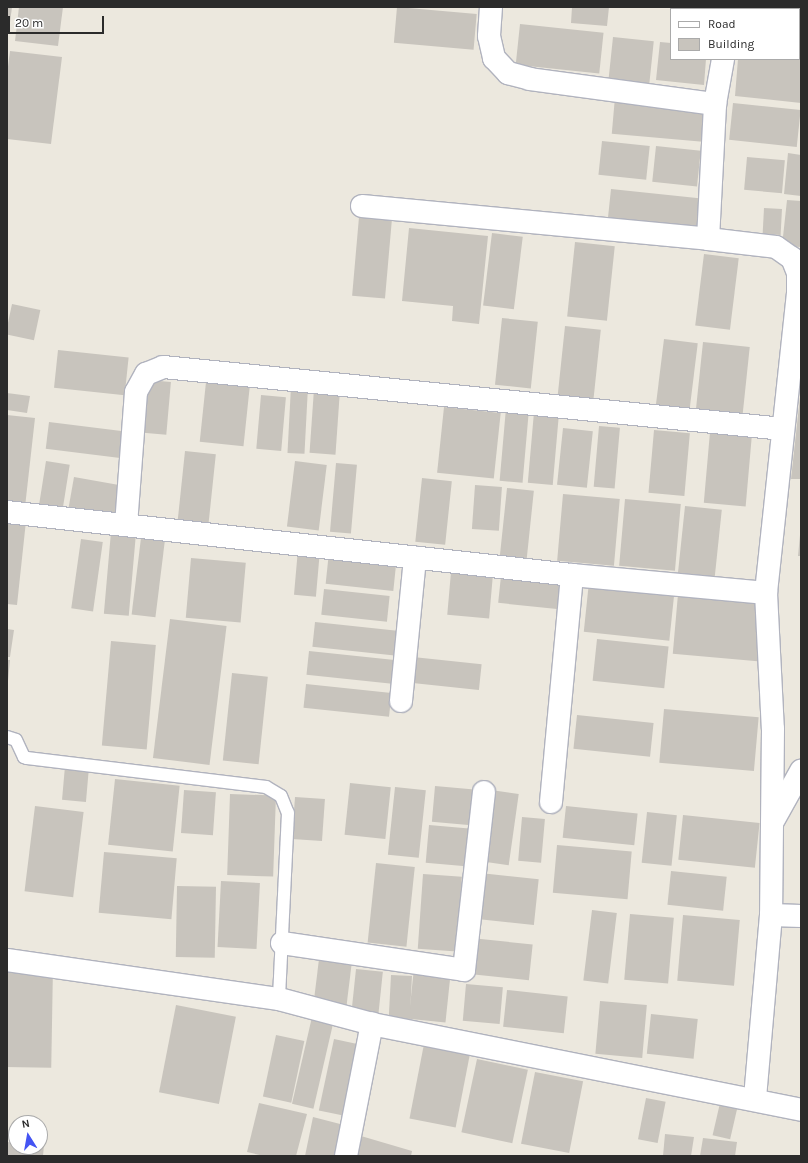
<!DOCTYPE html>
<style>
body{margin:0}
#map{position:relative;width:808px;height:1163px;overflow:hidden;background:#ece8de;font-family:Karla,sans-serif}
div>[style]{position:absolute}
.building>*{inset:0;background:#c8c4bd;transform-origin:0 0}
.roads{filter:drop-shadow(1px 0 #b1b3be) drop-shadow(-1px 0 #b1b3be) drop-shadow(0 1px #b1b3be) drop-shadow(0 -1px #b1b3be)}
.lane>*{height:12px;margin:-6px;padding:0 6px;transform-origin:6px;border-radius:6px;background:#fff}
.street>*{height:22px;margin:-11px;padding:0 11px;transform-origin:11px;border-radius:11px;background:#fff}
span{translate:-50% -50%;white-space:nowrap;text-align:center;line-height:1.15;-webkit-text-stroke:3.5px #fff;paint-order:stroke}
.frame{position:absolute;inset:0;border:8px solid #2b2b2b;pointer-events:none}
.legend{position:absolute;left:670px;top:8px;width:130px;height:52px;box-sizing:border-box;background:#fff;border:1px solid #aaa;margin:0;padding:5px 7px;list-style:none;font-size:12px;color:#2b2b2b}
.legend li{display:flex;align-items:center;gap:8px;height:20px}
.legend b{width:20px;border:1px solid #aaa}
.north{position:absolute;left:8px;top:1115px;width:40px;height:40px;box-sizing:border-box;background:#fff;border:1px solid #aaa;border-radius:50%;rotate:349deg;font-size:11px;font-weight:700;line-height:16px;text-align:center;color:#2b2b2b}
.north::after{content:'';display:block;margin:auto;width:14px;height:18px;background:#4454f3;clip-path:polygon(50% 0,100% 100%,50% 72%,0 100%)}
.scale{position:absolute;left:8px;top:16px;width:96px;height:18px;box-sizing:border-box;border:2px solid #2b2b2b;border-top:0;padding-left:5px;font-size:12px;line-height:14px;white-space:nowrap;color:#2b2b2b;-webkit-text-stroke:3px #fff;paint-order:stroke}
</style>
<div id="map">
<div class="building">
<div style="clip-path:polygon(7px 7px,12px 7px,9px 30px,7px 30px)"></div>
<div style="clip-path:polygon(19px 7px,63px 7px,58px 46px,15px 41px)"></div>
<div style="left:397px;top:7px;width:80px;height:36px;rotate:5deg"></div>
<div style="clip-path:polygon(572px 7px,609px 7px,607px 26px,571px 23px)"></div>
<div style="clip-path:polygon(765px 7px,801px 7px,801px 42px,799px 9px,764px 9px)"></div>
<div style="left:520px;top:24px;width:84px;height:41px;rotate:6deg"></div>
<div style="left:613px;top:37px;width:41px;height:48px;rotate:6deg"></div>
<div style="clip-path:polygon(660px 42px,671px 43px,671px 59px,706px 59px,704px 85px,656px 80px)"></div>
<div style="clip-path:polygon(10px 51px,62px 57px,51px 144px,7px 139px,7px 74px)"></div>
<div style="clip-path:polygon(738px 59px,801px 59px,801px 103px,735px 96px)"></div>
<div style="left:615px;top:97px;width:94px;height:37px;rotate:5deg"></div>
<div style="left:733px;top:103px;width:68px;height:37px;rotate:6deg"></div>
<div style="left:602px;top:141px;width:48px;height:34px;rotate:6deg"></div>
<div style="left:656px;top:146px;width:45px;height:36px;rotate:6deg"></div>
<div style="clip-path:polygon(788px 153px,801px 155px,801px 196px,784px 194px)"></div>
<div style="left:747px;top:157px;width:38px;height:33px;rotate:5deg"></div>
<div style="left:611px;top:189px;width:91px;height:35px;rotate:6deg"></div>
<div style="clip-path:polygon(787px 200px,801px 201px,801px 247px,782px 246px)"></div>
<div style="left:764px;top:208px;width:18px;height:26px;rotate:3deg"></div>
<div style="left:359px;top:217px;width:33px;height:79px;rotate:5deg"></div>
<div style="clip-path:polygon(409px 228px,488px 236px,479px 324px,452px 321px,453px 306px,402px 301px)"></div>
<div style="left:492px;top:233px;width:31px;height:73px;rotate:7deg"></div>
<div style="left:575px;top:242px;width:40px;height:75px;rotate:6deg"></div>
<div style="left:704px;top:254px;width:35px;height:72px;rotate:7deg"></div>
<div style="left:12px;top:304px;width:29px;height:31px;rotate:12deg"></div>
<div style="left:502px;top:318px;width:36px;height:67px;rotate:6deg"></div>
<div style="left:565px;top:326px;width:36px;height:73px;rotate:6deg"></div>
<div style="left:664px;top:339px;width:34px;height:67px;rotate:7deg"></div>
<div style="left:703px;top:342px;width:47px;height:68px;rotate:6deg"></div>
<div style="left:58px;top:350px;width:71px;height:38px;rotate:6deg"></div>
<div style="left:148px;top:380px;width:23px;height:53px;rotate:5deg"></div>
<div style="left:206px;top:382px;width:44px;height:60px;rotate:6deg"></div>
<div style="left:291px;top:386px;width:17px;height:67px;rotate:3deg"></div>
<div style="left:314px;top:389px;width:26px;height:64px;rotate:4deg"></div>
<div style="clip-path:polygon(7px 393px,30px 396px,27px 413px,7px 410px)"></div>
<div style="left:261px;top:395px;width:25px;height:54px;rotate:5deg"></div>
<div style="clip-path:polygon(800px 397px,801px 397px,801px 479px,791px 479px)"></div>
<div style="left:444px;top:407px;width:57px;height:66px;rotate:6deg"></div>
<div style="left:506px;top:408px;width:23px;height:73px;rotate:5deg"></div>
<div style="left:534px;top:412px;width:25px;height:71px;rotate:5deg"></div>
<div style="clip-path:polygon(7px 415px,35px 418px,25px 507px,7px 505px)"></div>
<div style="left:49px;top:422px;width:79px;height:27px;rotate:7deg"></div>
<div style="left:599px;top:426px;width:21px;height:61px;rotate:5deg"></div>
<div style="left:563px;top:428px;width:30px;height:57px;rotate:6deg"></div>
<div style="left:654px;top:430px;width:36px;height:63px;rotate:5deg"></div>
<div style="left:710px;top:432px;width:42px;height:71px;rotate:5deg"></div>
<div style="left:185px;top:451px;width:31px;height:71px;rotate:6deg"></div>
<div style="left:46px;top:461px;width:24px;height:44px;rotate:9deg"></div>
<div style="left:295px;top:461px;width:32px;height:66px;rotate:7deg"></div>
<div style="left:336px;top:463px;width:21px;height:69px;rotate:5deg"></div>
<div style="left:74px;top:477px;width:50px;height:33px;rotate:10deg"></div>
<div style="left:422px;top:478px;width:30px;height:64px;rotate:6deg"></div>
<div style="left:475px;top:485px;width:27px;height:44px;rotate:4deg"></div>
<div style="left:507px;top:488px;width:27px;height:69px;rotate:6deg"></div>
<div style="left:563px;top:494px;width:57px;height:67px;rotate:5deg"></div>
<div style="left:625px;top:499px;width:56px;height:67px;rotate:5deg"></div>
<div style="left:685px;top:506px;width:37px;height:70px;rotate:6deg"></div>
<div style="clip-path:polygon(7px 519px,26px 521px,17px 605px,7px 604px)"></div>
<div style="left:111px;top:532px;width:25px;height:82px;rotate:5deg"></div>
<div style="clip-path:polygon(800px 535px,801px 535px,801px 556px,798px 556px)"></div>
<div style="left:141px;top:538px;width:24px;height:77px;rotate:7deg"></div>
<div style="left:81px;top:539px;width:22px;height:70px;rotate:8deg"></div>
<div style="left:298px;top:549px;width:22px;height:46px;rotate:5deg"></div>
<div style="left:329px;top:552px;width:68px;height:32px;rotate:6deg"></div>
<div style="left:191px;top:558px;width:55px;height:60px;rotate:5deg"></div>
<div style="left:451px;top:572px;width:42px;height:43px;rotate:5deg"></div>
<div style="left:501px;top:576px;width:64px;height:27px;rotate:6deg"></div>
<div style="left:589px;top:582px;width:86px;height:50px;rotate:6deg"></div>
<div style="left:324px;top:589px;width:66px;height:26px;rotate:6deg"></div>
<div style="left:678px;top:594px;width:85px;height:60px;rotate:5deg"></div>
<div style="left:170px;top:619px;width:57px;height:140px;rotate:7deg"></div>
<div style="left:315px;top:622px;width:85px;height:25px;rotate:6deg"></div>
<div style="clip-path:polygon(7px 629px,14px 630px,10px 657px,7px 657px)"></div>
<div style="left:597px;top:639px;width:72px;height:42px;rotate:6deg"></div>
<div style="left:111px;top:641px;width:45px;height:105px;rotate:5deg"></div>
<div style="left:309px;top:651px;width:86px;height:24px;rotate:6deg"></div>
<div style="left:413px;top:657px;width:69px;height:26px;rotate:6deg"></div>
<div style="clip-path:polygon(7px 660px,10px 660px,8px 681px,7px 681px)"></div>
<div style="left:232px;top:673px;width:36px;height:88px;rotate:6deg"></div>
<div style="left:306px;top:684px;width:86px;height:24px;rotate:6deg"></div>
<div style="left:664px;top:709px;width:95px;height:54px;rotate:5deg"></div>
<div style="left:577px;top:715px;width:77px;height:34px;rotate:6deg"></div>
<div style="left:65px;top:766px;width:24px;height:34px;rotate:5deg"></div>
<div style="left:115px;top:779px;width:65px;height:66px;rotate:6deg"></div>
<div style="left:350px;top:783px;width:41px;height:52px;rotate:6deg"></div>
<div style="left:435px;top:786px;width:45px;height:36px;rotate:5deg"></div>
<div style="left:395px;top:787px;width:31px;height:68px;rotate:6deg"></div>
<div style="left:184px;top:790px;width:32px;height:43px;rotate:4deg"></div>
<div style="left:491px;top:790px;width:28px;height:72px;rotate:8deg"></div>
<div style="left:230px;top:794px;width:46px;height:81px;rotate:2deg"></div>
<div style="left:295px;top:797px;width:30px;height:42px;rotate:4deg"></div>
<div style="left:35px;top:806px;width:49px;height:86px;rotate:7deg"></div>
<div style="left:566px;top:806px;width:72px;height:32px;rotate:6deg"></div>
<div style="left:647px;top:812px;width:30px;height:51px;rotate:6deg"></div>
<div style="left:683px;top:815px;width:77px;height:45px;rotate:6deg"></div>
<div style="left:522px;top:817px;width:23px;height:44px;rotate:5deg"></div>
<div style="left:429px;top:825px;width:43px;height:38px;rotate:5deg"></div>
<div style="left:557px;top:845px;width:75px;height:48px;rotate:5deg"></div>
<div style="left:104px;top:852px;width:73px;height:61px;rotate:5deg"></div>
<div style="left:376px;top:863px;width:39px;height:80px;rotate:6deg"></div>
<div style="left:671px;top:871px;width:56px;height:34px;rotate:6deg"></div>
<div style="left:480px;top:873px;width:59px;height:46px;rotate:6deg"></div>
<div style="left:423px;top:874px;width:39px;height:75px;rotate:4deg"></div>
<div style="left:221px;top:881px;width:39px;height:66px;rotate:3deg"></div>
<div style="left:177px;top:886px;width:39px;height:71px;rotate:1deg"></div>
<div style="left:592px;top:910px;width:25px;height:71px;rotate:7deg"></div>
<div style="left:630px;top:914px;width:44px;height:66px;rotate:5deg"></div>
<div style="left:683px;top:915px;width:57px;height:66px;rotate:5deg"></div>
<div style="left:471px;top:938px;width:62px;height:36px;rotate:6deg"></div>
<div style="left:319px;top:959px;width:33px;height:45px;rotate:7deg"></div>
<div style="left:7px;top:966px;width:46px;height:101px;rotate:1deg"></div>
<div style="left:414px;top:968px;width:37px;height:51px;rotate:6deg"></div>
<div style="left:356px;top:969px;width:27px;height:43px;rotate:6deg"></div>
<div style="left:391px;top:975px;width:21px;height:43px;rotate:3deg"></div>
<div style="left:466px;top:984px;width:37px;height:37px;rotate:5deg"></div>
<div style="left:507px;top:990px;width:61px;height:37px;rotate:6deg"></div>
<div style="left:600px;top:1001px;width:47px;height:53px;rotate:5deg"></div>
<div style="left:176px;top:1005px;width:61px;height:89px;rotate:11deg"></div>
<div style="left:651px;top:1014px;width:47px;height:40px;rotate:6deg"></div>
<div style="left:312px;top:1017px;width:22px;height:89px;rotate:13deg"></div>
<div style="left:276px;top:1035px;width:29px;height:63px;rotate:12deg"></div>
<div style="left:334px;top:1039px;width:25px;height:73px;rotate:12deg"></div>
<div style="left:424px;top:1044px;width:47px;height:76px;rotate:11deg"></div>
<div style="left:477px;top:1059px;width:52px;height:75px;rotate:12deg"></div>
<div style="left:535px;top:1072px;width:49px;height:73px;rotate:11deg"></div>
<div style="left:646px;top:1098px;width:20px;height:42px;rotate:11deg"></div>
<div style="clip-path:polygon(259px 1103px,307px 1114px,296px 1156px,264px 1156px,247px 1152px)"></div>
<div style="left:720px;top:1103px;width:18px;height:33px;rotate:13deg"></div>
<div style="clip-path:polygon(313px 1117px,344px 1125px,337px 1156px,305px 1156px)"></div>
<div style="clip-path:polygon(665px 1134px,694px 1137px,691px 1156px,663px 1156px)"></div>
<div style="clip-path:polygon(361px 1136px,412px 1151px,411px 1156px,355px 1156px)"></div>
<div style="clip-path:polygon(703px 1138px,737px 1142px,735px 1156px,700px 1156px)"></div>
<div style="clip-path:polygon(7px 1142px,16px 1143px,16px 1147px,44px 1145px,43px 1156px,7px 1156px)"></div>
</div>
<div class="roads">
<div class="lane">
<div style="left:7px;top:737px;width:9px;rotate:18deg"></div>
<div style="left:16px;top:740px;width:19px;rotate:65deg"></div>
<div style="left:24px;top:757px;width:3px;rotate:18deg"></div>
<div style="left:27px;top:758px;width:241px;rotate:6.9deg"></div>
<div style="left:266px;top:787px;width:17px;rotate:31deg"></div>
<div style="left:281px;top:796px;width:18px;rotate:68deg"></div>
<div style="left:288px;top:813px;width:186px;rotate:92.8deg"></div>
</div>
<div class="street">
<div style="left:491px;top:7px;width:29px;rotate:94deg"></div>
<div style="left:489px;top:36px;width:23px;rotate:77deg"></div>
<div style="left:494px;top:58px;width:21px;rotate:47deg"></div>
<div style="left:508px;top:73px;width:23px;rotate:15deg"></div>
<div style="left:530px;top:79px;width:187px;rotate:7.7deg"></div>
<div style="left:732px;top:9px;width:2px;rotate:-90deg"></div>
<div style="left:362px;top:206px;width:348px;rotate:5.4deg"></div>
<div style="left:708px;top:239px;width:68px;rotate:6.7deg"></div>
<div style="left:776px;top:247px;width:19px;rotate:35deg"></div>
<div style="left:792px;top:258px;width:16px;rotate:68deg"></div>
<div style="left:798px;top:273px;width:20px;rotate:90deg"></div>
<div style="left:798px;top:293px;width:302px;rotate:96.1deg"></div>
<div style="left:766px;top:593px;width:136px;rotate:87.1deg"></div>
<div style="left:773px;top:729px;width:186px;rotate:90.6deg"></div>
<div style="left:771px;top:915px;width:185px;rotate:95deg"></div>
<div style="left:708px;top:239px;width:135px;rotate:-87deg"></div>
<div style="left:715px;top:104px;width:46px;rotate:-79.9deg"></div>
<div style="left:7px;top:512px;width:569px;rotate:6.36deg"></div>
<div style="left:572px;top:575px;width:195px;rotate:5.3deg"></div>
<div style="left:126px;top:525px;width:133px;rotate:-85.7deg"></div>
<div style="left:136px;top:392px;width:21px;rotate:-61deg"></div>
<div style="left:146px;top:374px;width:18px;rotate:-22deg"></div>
<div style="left:163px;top:367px;width:623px;rotate:5.71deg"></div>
<div style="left:401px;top:701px;width:144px;rotate:-84.4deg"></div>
<div style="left:551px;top:802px;width:228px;rotate:-84.7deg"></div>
<div style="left:772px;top:823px;width:60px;rotate:-60.9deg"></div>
<div style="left:771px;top:915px;width:30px;rotate:2deg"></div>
<div style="left:282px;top:943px;width:184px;rotate:8.4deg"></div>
<div style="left:464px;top:970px;width:179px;rotate:-83.6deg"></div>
<div style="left:7px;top:960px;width:275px;rotate:8.2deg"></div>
<div style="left:279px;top:999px;width:96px;rotate:15deg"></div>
<div style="left:372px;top:1024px;width:438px;rotate:11.3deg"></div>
<div style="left:346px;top:1156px;width:135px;rotate:-78.9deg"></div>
</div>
</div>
<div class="frame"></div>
<ul class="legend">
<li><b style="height:5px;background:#fff"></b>Road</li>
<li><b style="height:11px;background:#c8c4bd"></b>Building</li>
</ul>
<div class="north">N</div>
<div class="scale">20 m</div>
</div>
